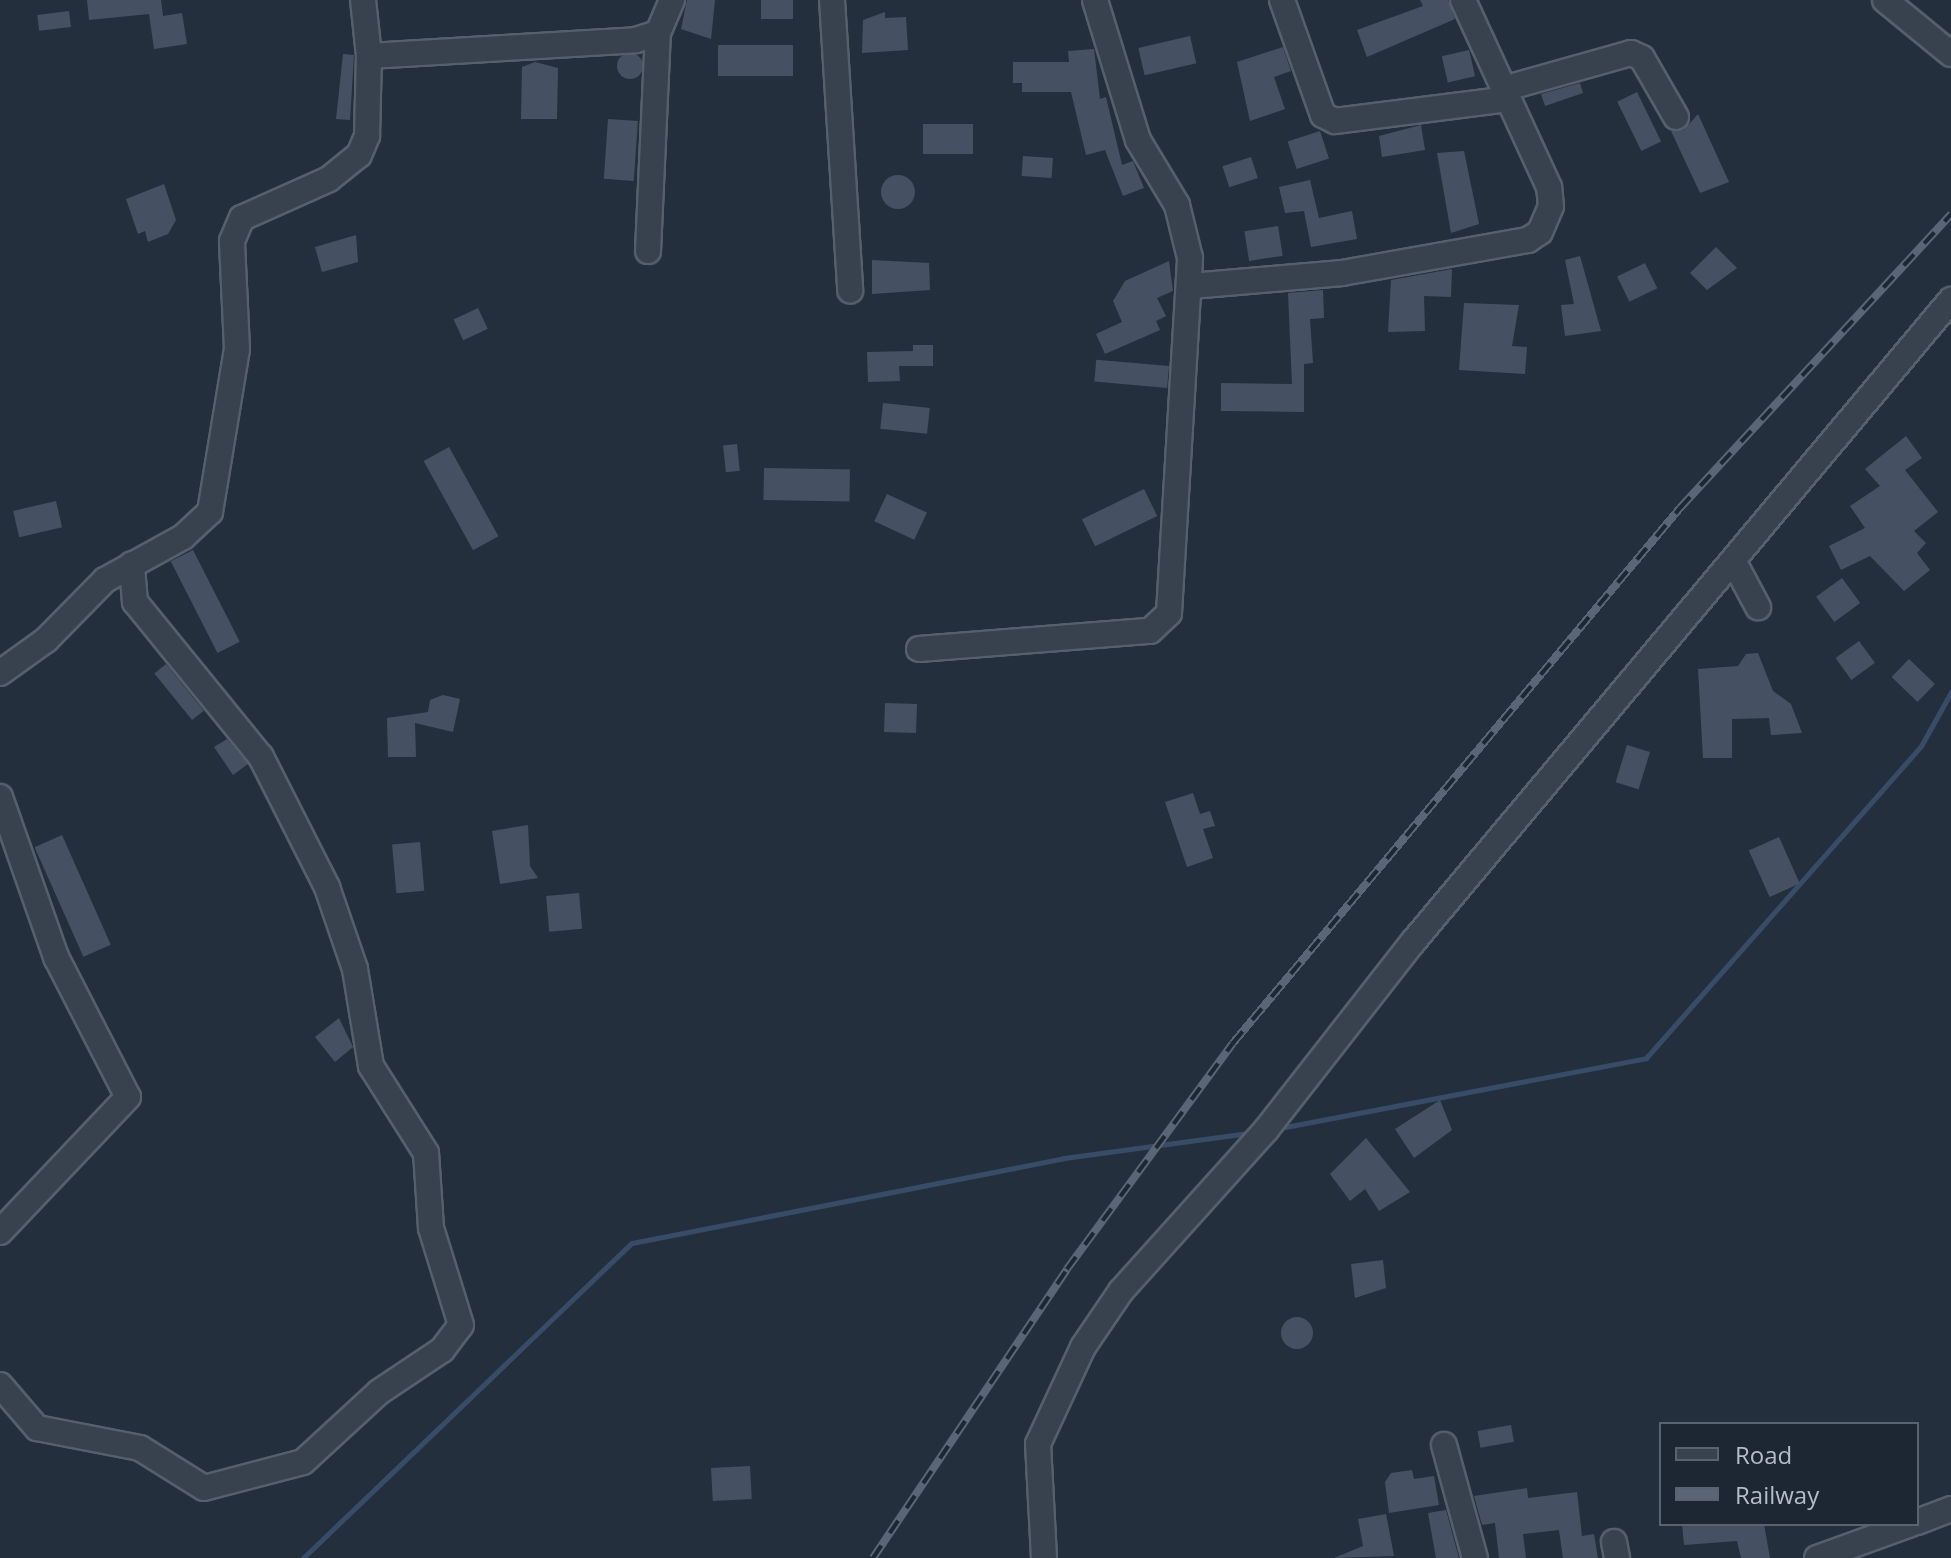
<!DOCTYPE html>
<style>
body{margin:0}
#map{position:relative;width:1951px;height:1558px;overflow:hidden;background:#242f3e;font-family:"Open Sans",sans-serif}
div>[style]{position:absolute}
.stream>*{height:5px;margin:-2.5px;padding:0 2.5px;transform-origin:2.5px;border-radius:2.5px;background:#394c67}
.building>*{inset:0;background:#455162;transform-origin:0 0}
.round{border-radius:50%}
.roads{filter:drop-shadow(2px 0 #565f6c) drop-shadow(-2px 0 #565f6c) drop-shadow(0 2px #565f6c) drop-shadow(0 -2px #565f6c)}
.minor>*{height:24px;margin:-12px;padding:0 12px;transform-origin:12px;border-radius:12px;background:#38414e}
.rail>*{height:8px;margin-top:-4px;transform-origin:0;background:repeating-linear-gradient(90deg,#1d2633 0 15px,#5a6575 0 30px);box-sizing:border-box;border-block:2px solid #5a6575}
span{translate:-50% -50%;white-space:nowrap;text-align:center;line-height:1.15;-webkit-text-stroke:7px #1d2633;paint-order:stroke}
.legend{position:absolute;left:1659px;top:1422px;width:260px;height:104px;box-sizing:border-box;background:#1d2633;border:2px solid #59626f;margin:0;padding:10px 14px;list-style:none;font-size:24px;color:#b4bcc9}
.legend li{display:flex;align-items:center;gap:16px;height:40px}
.legend b{width:40px;border:2px solid #59626f}
</style>
<div id="map">
<div class="stream">
<div style="left:1280px;top:1128px;width:373px;rotate:-10.8deg"></div>
<div style="left:1646px;top:1058px;width:416px;rotate:-48.6deg"></div>
<div style="left:1921px;top:746px;width:62px;rotate:-60.9deg"></div>
<div style="left:303px;top:1558px;width:455px;rotate:-43.8deg"></div>
<div style="left:632px;top:1243px;width:440px;rotate:-11.1deg"></div>
<div style="left:1064px;top:1158px;width:188px;rotate:-7.7deg"></div>
</div>
<div class="building">
<div style="clip-path:polygon(87px 0,161px 0,163px 16px,182px 13px,187px 44px,154px 49px,149px 14px,89px 20px)"></div>
<div style="clip-path:polygon(687px 0,715px 0,711px 39px,681px 29px)"></div>
<div style="left:761px;top:0;width:32px;height:19px"></div>
<div style="clip-path:polygon(1420px 0,1448px 0,1455px 19px,1367px 57px,1357px 30px,1423px 6px)"></div>
<div style="left:69px;top:11px;width:16px;height:32px;rotate:83deg"></div>
<div style="clip-path:polygon(885px 12px,885px 18px,906px 17px,908px 50px,862px 53px,863px 20px)"></div>
<div style="left:1190px;top:36px;width:28px;height:53px;rotate:77deg"></div>
<div style="left:718px;top:45px;width:75px;height:31px"></div>
<div style="clip-path:polygon(1283px 47px,1291px 71px,1274px 77px,1285px 109px,1250px 121px,1237px 62px)"></div>
<div style="clip-path:polygon(1094px 49px,1100px 99px,1106px 97px,1122px 165px,1133px 161px,1144px 188px,1123px 196px,1105px 150px,1086px 155px,1071px 92px,1022px 92px,1022px 83px,1013px 83px,1013px 62px,1069px 62px,1068px 51px)"></div>
<div style="left:1469px;top:50px;width:27px;height:28px;rotate:77deg"></div>
<div class="round" style="left:617px;top:53px;width:26px;height:26px"></div>
<div style="clip-path:polygon(343px 54px,354px 55px,350px 120px,336px 119px)"></div>
<div style="clip-path:polygon(535px 62px,558px 68px,557px 119px,521px 119px,522px 67px)"></div>
<div style="clip-path:polygon(1580px 83px,1583px 93px,1545px 106px,1541px 94px)"></div>
<div style="left:1637px;top:92px;width:55px;height:22px;rotate:64deg"></div>
<div style="clip-path:polygon(1698px 114px,1729px 182px,1700px 193px,1671px 131px,1684px 130px)"></div>
<div style="left:608px;top:119px;width:30px;height:60px;rotate:4deg"></div>
<div style="left:923px;top:124px;width:50px;height:30px"></div>
<div style="clip-path:polygon(1421px 125px,1425px 150px,1382px 157px,1379px 136px)"></div>
<div style="left:1320px;top:131px;width:29px;height:34px;rotate:72deg"></div>
<div style="clip-path:polygon(1464px 151px,1479px 224px,1451px 233px,1437px 153px)"></div>
<div style="left:1023px;top:156px;width:30px;height:20px;rotate:4deg"></div>
<div style="left:1251px;top:157px;width:22px;height:30px;rotate:72deg"></div>
<div class="round" style="left:881px;top:175px;width:34px;height:34px"></div>
<div style="clip-path:polygon(1310px 180px,1319px 218px,1352px 211px,1357px 239px,1311px 247px,1304px 211px,1285px 213px,1279px 187px)"></div>
<div style="clip-path:polygon(164px 184px,176px 220px,168px 234px,148px 242px,145px 231px,138px 234px,126px 199px)"></div>
<div style="left:1278px;top:226px;width:30px;height:34px;rotate:81deg"></div>
<div style="clip-path:polygon(356px 235px,358px 262px,322px 272px,315px 247px)"></div>
<div style="clip-path:polygon(1716px 247px,1737px 268px,1707px 290px,1690px 273px)"></div>
<div style="clip-path:polygon(1580px 256px,1601px 331px,1565px 336px,1561px 305px,1574px 304px,1565px 260px)"></div>
<div style="clip-path:polygon(872px 260px,929px 263px,930px 290px,872px 294px)"></div>
<div style="clip-path:polygon(1169px 261px,1173px 291px,1157px 298px,1166px 316px,1156px 321px,1160px 330px,1105px 354px,1096px 334px,1122px 322px,1113px 301px,1125px 281px)"></div>
<div style="left:1645px;top:263px;width:28px;height:31px;rotate:64deg"></div>
<div style="clip-path:polygon(1452px 269px,1451px 297px,1424px 296px,1425px 331px,1388px 332px,1391px 280px)"></div>
<div style="clip-path:polygon(1323px 290px,1324px 318px,1310px 319px,1313px 363px,1304px 364px,1304px 412px,1221px 411px,1221px 383px,1292px 384px,1288px 293px)"></div>
<div style="clip-path:polygon(1464px 303px,1519px 305px,1512px 346px,1527px 347px,1525px 374px,1459px 370px)"></div>
<div style="left:478px;top:308px;width:23px;height:27px;rotate:65deg"></div>
<div style="clip-path:polygon(913px 345px,933px 345px,933px 366px,899px 366px,900px 381px,868px 382px,867px 352px,913px 351px)"></div>
<div style="left:1169px;top:366px;width:22px;height:73px;rotate:95deg"></div>
<div style="left:883px;top:403px;width:47px;height:26px;rotate:6deg"></div>
<div style="clip-path:polygon(1906px 436px,1922px 458px,1905px 470px,1938px 512px,1914px 531px,1926px 543px,1917px 553px,1930px 570px,1904px 591px,1870px 556px,1841px 570px,1829px 546px,1865px 528px,1850px 506px,1880px 486px,1865px 469px)"></div>
<div style="left:737px;top:444px;width:27px;height:14px;rotate:84deg"></div>
<div style="left:449px;top:447px;width:102px;height:29px;rotate:61deg"></div>
<div style="left:764px;top:468px;width:86px;height:32px;rotate:1deg"></div>
<div style="left:1144px;top:489px;width:30px;height:69px;rotate:64deg"></div>
<div style="left:887px;top:494px;width:44px;height:30px;rotate:25deg"></div>
<div style="left:56px;top:501px;width:27px;height:44px;rotate:77deg"></div>
<div style="left:193px;top:550px;width:103px;height:25px;rotate:63deg"></div>
<div style="left:1842px;top:578px;width:31px;height:32px;rotate:54deg"></div>
<div style="left:1859px;top:641px;width:27px;height:29px;rotate:54deg"></div>
<div style="clip-path:polygon(1758px 653px,1773px 691px,1791px 704px,1802px 733px,1771px 735px,1769px 718px,1732px 719px,1732px 758px,1703px 758px,1698px 669px,1738px 666px,1746px 654px)"></div>
<div style="left:1909px;top:659px;width:36px;height:25px;rotate:44deg"></div>
<div style="left:166px;top:664px;width:60px;height:15px;rotate:51deg"></div>
<div style="clip-path:polygon(443px 695px,460px 699px,453px 732px,415px 723px,416px 757px,388px 757px,387px 718px,428px 712px,430px 700px)"></div>
<div style="left:885px;top:703px;width:32px;height:29px;rotate:2deg"></div>
<div style="clip-path:polygon(227px 739px,248px 764px,233px 775px,214px 747px)"></div>
<div style="left:1627px;top:745px;width:24px;height:39px;rotate:17deg"></div>
<div style="clip-path:polygon(1193px 793px,1200px 814px,1210px 811px,1215px 826px,1203px 829px,1213px 858px,1187px 867px,1165px 802px)"></div>
<div style="clip-path:polygon(528px 825px,530px 866px,538px 878px,500px 884px,492px 831px)"></div>
<div style="left:62px;top:835px;width:120px;height:30px;rotate:66deg"></div>
<div style="left:1779px;top:837px;width:51px;height:33px;rotate:66deg"></div>
<div style="left:420px;top:842px;width:49px;height:28px;rotate:85deg"></div>
<div style="left:579px;top:893px;width:36px;height:33px;rotate:85deg"></div>
<div style="clip-path:polygon(339px 1018px,353px 1047px,335px 1062px,315px 1037px)"></div>
<div style="clip-path:polygon(1440px 1100px,1452px 1130px,1414px 1158px,1395px 1129px)"></div>
<div style="clip-path:polygon(1366px 1138px,1410px 1192px,1379px 1211px,1365px 1189px,1350px 1201px,1330px 1174px)"></div>
<div style="clip-path:polygon(1383px 1260px,1386px 1288px,1355px 1298px,1351px 1264px)"></div>
<div class="round" style="left:1281px;top:1317px;width:32px;height:32px"></div>
<div style="left:1511px;top:1425px;width:17px;height:34px;rotate:80deg"></div>
<div style="left:750px;top:1466px;width:33px;height:39px;rotate:87deg"></div>
<div style="clip-path:polygon(1412px 1470px,1414px 1479px,1434px 1476px,1439px 1505px,1389px 1513px,1385px 1482px,1391px 1473px)"></div>
<div style="clip-path:polygon(1527px 1488px,1528px 1498px,1577px 1492px,1582px 1536px,1594px 1534px,1598px 1558px,1563px 1558px,1559px 1530px,1523px 1534px,1526px 1558px,1499px 1558px,1495px 1523px,1482px 1525px,1474px 1496px)"></div>
<div style="clip-path:polygon(1446px 1510px,1459px 1558px,1436px 1558px,1428px 1513px)"></div>
<div style="clip-path:polygon(1386px 1514px,1394px 1556px,1334px 1558px,1363px 1546px,1358px 1519px)"></div>
<div style="clip-path:polygon(1682px 1524px,1764px 1524px,1770px 1558px,1741px 1558px,1737px 1541px,1684px 1545px)"></div>
</div>
<div class="roads">
<div class="minor">
<div style="left:832px;top:0;width:291px;rotate:86.4deg"></div>
<div style="left:1282px;top:0;width:122px;rotate:70.4deg"></div>
<div style="left:1323px;top:115px;width:13px;rotate:27deg"></div>
<div style="left:1335px;top:121px;width:174px;rotate:-7.2deg"></div>
<div style="left:1885px;top:0;width:85px;rotate:39.3deg"></div>
<div style="left:369px;top:56px;width:267px;rotate:-3.4deg"></div>
<div style="left:636px;top:40px;width:23px;rotate:-18deg"></div>
<div style="left:658px;top:33px;width:36px;rotate:-67deg"></div>
<div style="left:1503px;top:89px;width:133px;rotate:-15.7deg"></div>
<div style="left:1631px;top:53px;width:12px;rotate:24deg"></div>
<div style="left:1642px;top:58px;width:68px;rotate:60deg"></div>
<div style="left:648px;top:251px;width:218px;rotate:-87.4deg"></div>
<div style="left:1191px;top:286px;width:152px;rotate:-4.9deg"></div>
<div style="left:1342px;top:273px;width:189px;rotate:-10.1deg"></div>
<div style="left:1528px;top:240px;width:14px;rotate:-34deg"></div>
<div style="left:1540px;top:232px;width:28px;rotate:-67deg"></div>
<div style="left:1551px;top:206px;width:19px;rotate:-96deg"></div>
<div style="left:1549px;top:187px;width:206px;rotate:-114.7deg"></div>
<div style="left:1735px;top:564px;width:49px;rotate:61.9deg"></div>
<div style="left:919px;top:649px;width:232px;rotate:-4.5deg"></div>
<div style="left:1150px;top:631px;width:26px;rotate:-43deg"></div>
<div style="left:1169px;top:613px;width:356px;rotate:-86.6deg"></div>
<div style="left:1190px;top:258px;width:55px;rotate:-103.8deg"></div>
<div style="left:1177px;top:205px;width:76px;rotate:-121deg"></div>
<div style="left:1138px;top:140px;width:146px;rotate:-107.1deg"></div>
<div style="left:0;top:673px;width:57px;rotate:-35.7deg"></div>
<div style="left:46px;top:640px;width:84px;rotate:-45.5deg"></div>
<div style="left:105px;top:580px;width:89px;rotate:-28.9deg"></div>
<div style="left:183px;top:537px;width:37px;rotate:-43deg"></div>
<div style="left:210px;top:512px;width:165px;rotate:-80.6deg"></div>
<div style="left:237px;top:349px;width:108px;rotate:-92.7deg"></div>
<div style="left:232px;top:241px;width:25px;rotate:-67deg"></div>
<div style="left:242px;top:218px;width:95px;rotate:-24.1deg"></div>
<div style="left:329px;top:179px;width:38px;rotate:-39deg"></div>
<div style="left:359px;top:155px;width:21px;rotate:-67deg"></div>
<div style="left:367px;top:136px;width:80px;rotate:-88.6deg"></div>
<div style="left:369px;top:56px;width:56px;rotate:-96.1deg"></div>
<div style="left:0;top:797px;width:170px;rotate:70.7deg"></div>
<div style="left:56px;top:957px;width:157px;rotate:62.8deg"></div>
<div style="left:128px;top:1097px;width:186px;rotate:133.5deg"></div>
<div style="left:0;top:1385px;width:57px;rotate:49.3deg"></div>
<div style="left:37px;top:1428px;width:105px;rotate:11deg"></div>
<div style="left:140px;top:1448px;width:75px;rotate:32deg"></div>
<div style="left:204px;top:1488px;width:102px;rotate:-14.7deg"></div>
<div style="left:303px;top:1462px;width:103px;rotate:-42.6deg"></div>
<div style="left:379px;top:1392px;width:76px;rotate:-33.7deg"></div>
<div style="left:442px;top:1350px;width:31px;rotate:-53deg"></div>
<div style="left:461px;top:1325px;width:102px;rotate:-107.2deg"></div>
<div style="left:431px;top:1228px;width:75px;rotate:-93.8deg"></div>
<div style="left:426px;top:1153px;width:103px;rotate:-122.3deg"></div>
<div style="left:371px;top:1066px;width:98px;rotate:-99.4deg"></div>
<div style="left:355px;top:969px;width:87px;rotate:-108.9deg"></div>
<div style="left:327px;top:887px;width:146px;rotate:-116.9deg"></div>
<div style="left:261px;top:757px;width:200px;rotate:-129.1deg"></div>
<div style="left:135px;top:602px;width:38px;rotate:-95deg"></div>
<div style="left:1444px;top:1445px;width:117px;rotate:74.7deg"></div>
<div style="left:1917px;top:1522px;width:36px;rotate:-21deg"></div>
<div style="left:1614px;top:1542px;width:16px;rotate:79deg"></div>
<div style="left:1044px;top:1558px;width:114px;rotate:-93deg"></div>
<div style="left:1038px;top:1444px;width:107px;rotate:-65.1deg"></div>
<div style="left:1083px;top:1347px;width:68px;rotate:-55.8deg"></div>
<div style="left:1121px;top:1291px;width:217px;rotate:-48deg"></div>
<div style="left:1266px;top:1130px;width:239px;rotate:-52deg"></div>
<div style="left:1413px;top:942px;width:838px;rotate:-50.04deg"></div>
<div style="left:1817px;top:1558px;width:100px;rotate:-19.9deg"></div>
</div>
</div>
<div class="rail">
<div style="left:873px;top:1558px;width:348px;rotate:-56.1deg"></div>
<div style="left:1067px;top:1269px;width:280px;rotate:-53.7deg"></div>
<div style="left:1233px;top:1043px;width:697px;rotate:-50.12deg"></div>
<div style="left:1680px;top:508px;width:400px;rotate:-47.3deg"></div>
</div>
<ul class="legend">
<li><b style="height:10px;background:#38414e"></b>Road</li>
<li><b style="height:10px;background:#5a6575"></b>Railway</li>
</ul>
</div>
